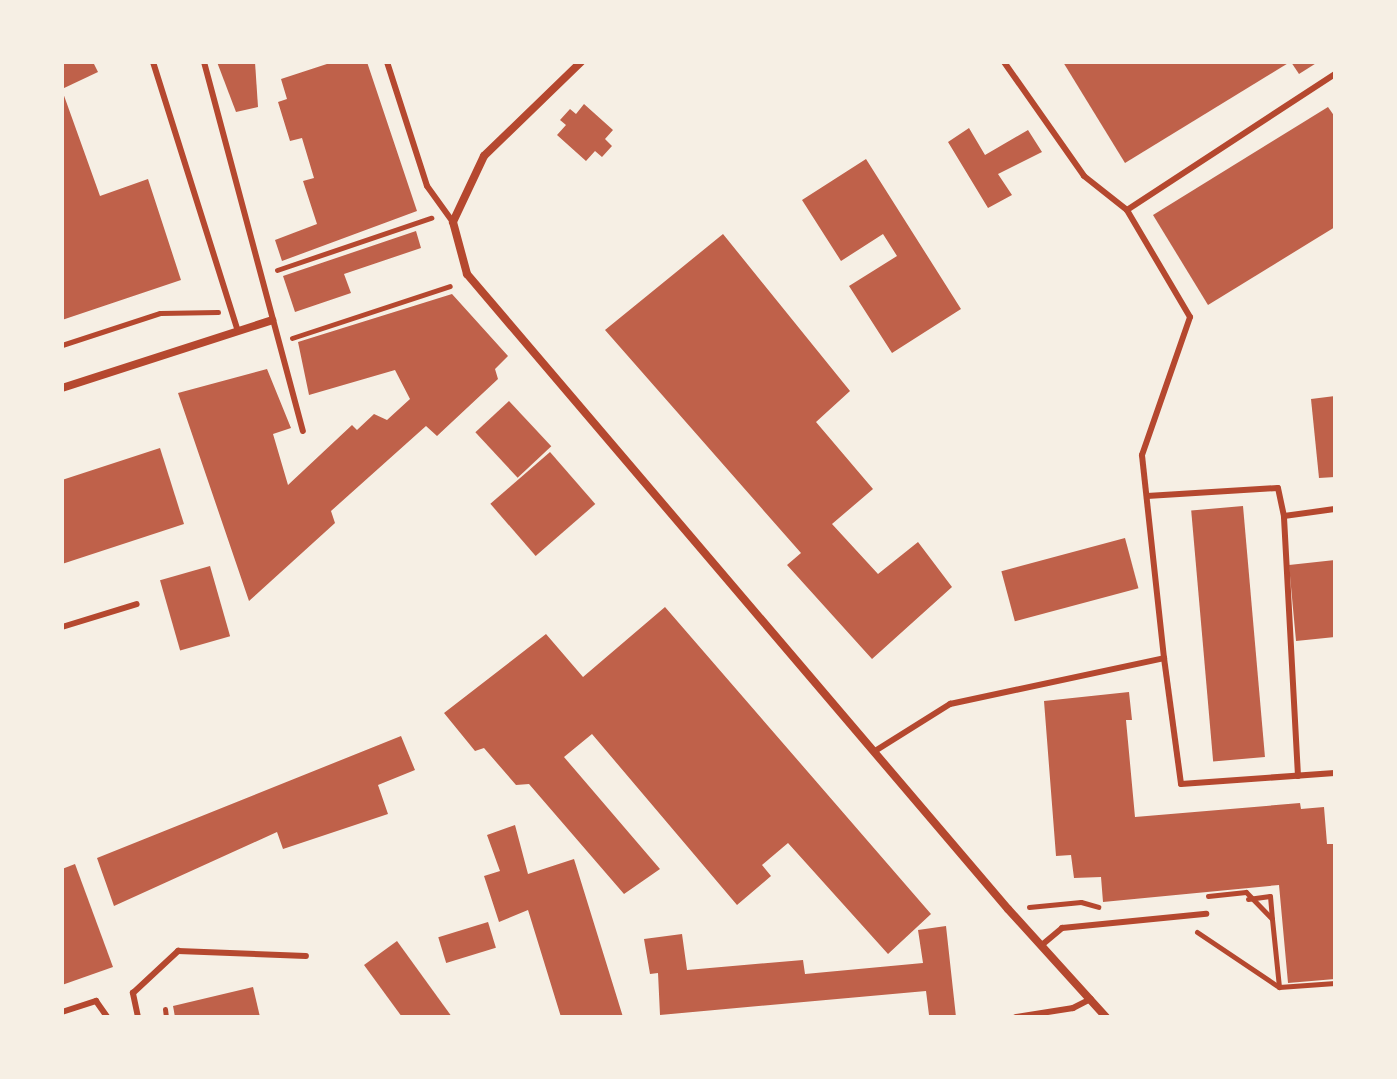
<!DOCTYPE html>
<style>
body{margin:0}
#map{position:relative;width:1397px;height:1079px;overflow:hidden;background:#f6efe4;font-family:Ubuntu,sans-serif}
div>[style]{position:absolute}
.building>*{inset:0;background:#bf614a;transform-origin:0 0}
.path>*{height:5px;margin:-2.5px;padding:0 2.5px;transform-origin:2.5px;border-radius:2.5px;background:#b5482f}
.service>*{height:6px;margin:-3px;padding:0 3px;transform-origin:3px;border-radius:3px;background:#b5482f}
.minor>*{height:8px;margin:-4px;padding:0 4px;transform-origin:4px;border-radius:4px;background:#b5482f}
span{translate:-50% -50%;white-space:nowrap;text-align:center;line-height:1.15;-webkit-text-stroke:8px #f6efe4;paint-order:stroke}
.frame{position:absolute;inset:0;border:64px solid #f6efe4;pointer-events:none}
</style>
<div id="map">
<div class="building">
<div style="clip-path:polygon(62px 62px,93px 62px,98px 72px,62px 89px)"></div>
<div style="clip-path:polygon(217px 62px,255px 62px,258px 107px,236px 112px)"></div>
<div style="clip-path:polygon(333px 62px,367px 62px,417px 211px,282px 261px,275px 240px,317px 224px,303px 181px,314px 178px,302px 138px,290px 141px,278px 102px,287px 99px,281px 79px)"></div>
<div style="clip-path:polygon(1063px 62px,1290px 62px,1125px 163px)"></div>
<div style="clip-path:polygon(1291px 62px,1318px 62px,1299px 74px)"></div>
<div style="clip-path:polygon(62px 90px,100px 196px,148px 179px,181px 280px,62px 320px)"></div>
<div style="clip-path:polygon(584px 104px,613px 130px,605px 139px,612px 146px,602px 157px,595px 151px,586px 161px,557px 135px,566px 125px,560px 120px,570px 109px,576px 114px)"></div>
<div style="clip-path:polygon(1328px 107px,1335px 117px,1335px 227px,1208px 305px,1153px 215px)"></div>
<div style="clip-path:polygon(969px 128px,985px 155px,1028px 130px,1042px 152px,998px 174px,1012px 195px,988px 208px,948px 142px)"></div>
<div style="clip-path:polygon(866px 159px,961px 309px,892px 353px,849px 286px,897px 256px,883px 234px,841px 261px,802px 200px)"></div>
<div style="clip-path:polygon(416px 231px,421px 248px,344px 274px,351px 293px,295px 312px,283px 276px)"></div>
<div style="clip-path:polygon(723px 234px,850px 391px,816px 422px,873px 489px,832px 524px,878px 574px,918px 542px,952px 587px,872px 659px,787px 565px,801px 553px,605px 330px)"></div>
<div style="clip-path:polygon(452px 294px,508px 356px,495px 369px,498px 379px,437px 436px,426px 426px,331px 511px,335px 523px,249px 601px,178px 393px,267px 369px,291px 428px,273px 434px,288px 485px,352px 425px,357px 430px,374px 414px,387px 420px,410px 399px,395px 370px,309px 395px,298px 342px)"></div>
<div style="clip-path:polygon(1335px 396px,1335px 477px,1319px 478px,1311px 399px)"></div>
<div style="left:509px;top:401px;width:62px;height:46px;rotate:47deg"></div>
<div style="clip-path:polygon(160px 448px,184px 524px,62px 564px,62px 480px)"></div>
<div style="left:550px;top:452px;width:69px;height:79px;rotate:49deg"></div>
<div style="left:1243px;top:506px;width:252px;height:52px;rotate:85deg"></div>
<div style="left:1125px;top:538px;width:52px;height:128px;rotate:75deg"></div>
<div style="clip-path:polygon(1335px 560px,1335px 637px,1296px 641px,1289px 565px)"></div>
<div style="left:210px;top:566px;width:73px;height:52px;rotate:74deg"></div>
<div style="clip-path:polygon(665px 607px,931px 914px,888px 954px,788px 843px,762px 865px,771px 876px,737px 905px,592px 734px,564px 757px,660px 869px,624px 894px,529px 784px,516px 785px,484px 748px,475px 751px,444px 713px,546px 634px,583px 677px)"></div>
<div style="clip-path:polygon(1129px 692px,1132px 720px,1126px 720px,1135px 817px,1300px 803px,1301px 809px,1324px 807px,1327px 844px,1335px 844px,1335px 979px,1288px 983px,1279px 885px,1103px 902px,1101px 877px,1074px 878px,1071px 855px,1056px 856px,1044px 701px)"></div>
<div style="clip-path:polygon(401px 736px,415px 770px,378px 785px,388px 814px,283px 849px,277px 832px,114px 906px,97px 858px)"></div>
<div style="clip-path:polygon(515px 825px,528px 874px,574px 859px,623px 1017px,561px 1017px,528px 910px,499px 922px,484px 876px,500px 871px,487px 835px)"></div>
<div style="clip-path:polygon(75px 864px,113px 967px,62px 985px,62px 869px)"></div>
<div style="left:488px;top:922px;width:27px;height:52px;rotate:73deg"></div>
<div style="clip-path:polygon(946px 926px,956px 1017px,929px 1015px,926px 991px,660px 1015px,658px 973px,650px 974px,644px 939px,682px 934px,687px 970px,803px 960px,805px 974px,923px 963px,918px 930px)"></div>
<div style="clip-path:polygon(397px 941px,452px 1017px,402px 1017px,364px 965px)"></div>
<div style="clip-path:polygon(253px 987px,260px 1017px,175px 1017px,173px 1006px)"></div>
</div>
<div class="path">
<div style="left:277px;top:270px;width:163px;rotate:-18.7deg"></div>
<div style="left:292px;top:338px;width:166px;rotate:-18.2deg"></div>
<div style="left:62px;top:345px;width:103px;rotate:-18.1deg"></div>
<div style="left:160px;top:313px;width:58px;rotate:-1deg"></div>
<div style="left:1208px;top:896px;width:38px;rotate:-6deg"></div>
<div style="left:1246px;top:892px;width:37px;rotate:46deg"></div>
<div style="left:1272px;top:919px;width:68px;rotate:84.1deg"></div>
<div style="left:1248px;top:899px;width:22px;rotate:-8deg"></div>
<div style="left:1270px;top:896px;width:22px;rotate:85deg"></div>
<div style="left:1029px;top:907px;width:52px;rotate:-5.5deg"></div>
<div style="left:1081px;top:902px;width:18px;rotate:16deg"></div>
<div style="left:1197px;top:932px;width:99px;rotate:33.9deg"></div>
<div style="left:1279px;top:987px;width:56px;rotate:-4.1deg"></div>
<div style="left:165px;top:1009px;width:8px;rotate:83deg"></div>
</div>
<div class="service">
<div style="left:153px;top:62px;width:282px;rotate:72.5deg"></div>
<div style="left:204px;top:62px;width:382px;rotate:75deg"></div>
<div style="left:387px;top:62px;width:130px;rotate:72.1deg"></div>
<div style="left:427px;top:186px;width:44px;rotate:54.2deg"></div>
<div style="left:1004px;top:62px;width:139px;rotate:54.9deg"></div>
<div style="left:1084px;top:176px;width:55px;rotate:38.3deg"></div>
<div style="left:1127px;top:210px;width:249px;rotate:-33.2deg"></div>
<div style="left:1147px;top:496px;width:131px;rotate:-3.5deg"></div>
<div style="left:1278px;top:488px;width:29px;rotate:78deg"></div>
<div style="left:62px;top:627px;width:78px;rotate:-17deg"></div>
<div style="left:1164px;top:658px;width:127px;rotate:82.3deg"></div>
<div style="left:1181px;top:784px;width:154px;rotate:-4.1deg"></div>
<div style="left:875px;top:751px;width:89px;rotate:-32.1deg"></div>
<div style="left:950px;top:704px;width:219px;rotate:-12.1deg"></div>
<div style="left:1164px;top:658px;width:204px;rotate:-96.2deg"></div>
<div style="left:1142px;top:455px;width:146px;rotate:-70.8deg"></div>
<div style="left:1190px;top:317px;width:124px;rotate:-120.5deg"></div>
<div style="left:1298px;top:776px;width:260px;rotate:-93.1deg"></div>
<div style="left:1284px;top:516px;width:51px;rotate:-7.8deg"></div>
<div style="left:1043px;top:944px;width:25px;rotate:-40deg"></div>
<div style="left:1062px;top:928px;width:145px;rotate:-5.6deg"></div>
<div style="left:62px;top:1012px;width:36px;rotate:-18deg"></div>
<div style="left:96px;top:1001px;width:19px;rotate:55deg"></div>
<div style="left:138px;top:1017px;width:25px;rotate:-102deg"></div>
<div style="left:133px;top:993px;width:62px;rotate:-43deg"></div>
<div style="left:178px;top:951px;width:128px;rotate:2.2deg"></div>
<div style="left:1016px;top:1017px;width:58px;rotate:-9deg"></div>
<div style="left:1073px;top:1008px;width:20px;rotate:-27deg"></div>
</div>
<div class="minor">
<div style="left:581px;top:62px;width:135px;rotate:135.9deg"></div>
<div style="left:484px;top:156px;width:73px;rotate:115.2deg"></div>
<div style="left:453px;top:222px;width:54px;rotate:74.9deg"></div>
<div style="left:467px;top:274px;width:834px;rotate:49.57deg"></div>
<div style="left:1008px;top:909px;width:146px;rotate:47.8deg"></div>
<div style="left:62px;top:388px;width:221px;rotate:-17.9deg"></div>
</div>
<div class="frame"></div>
</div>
